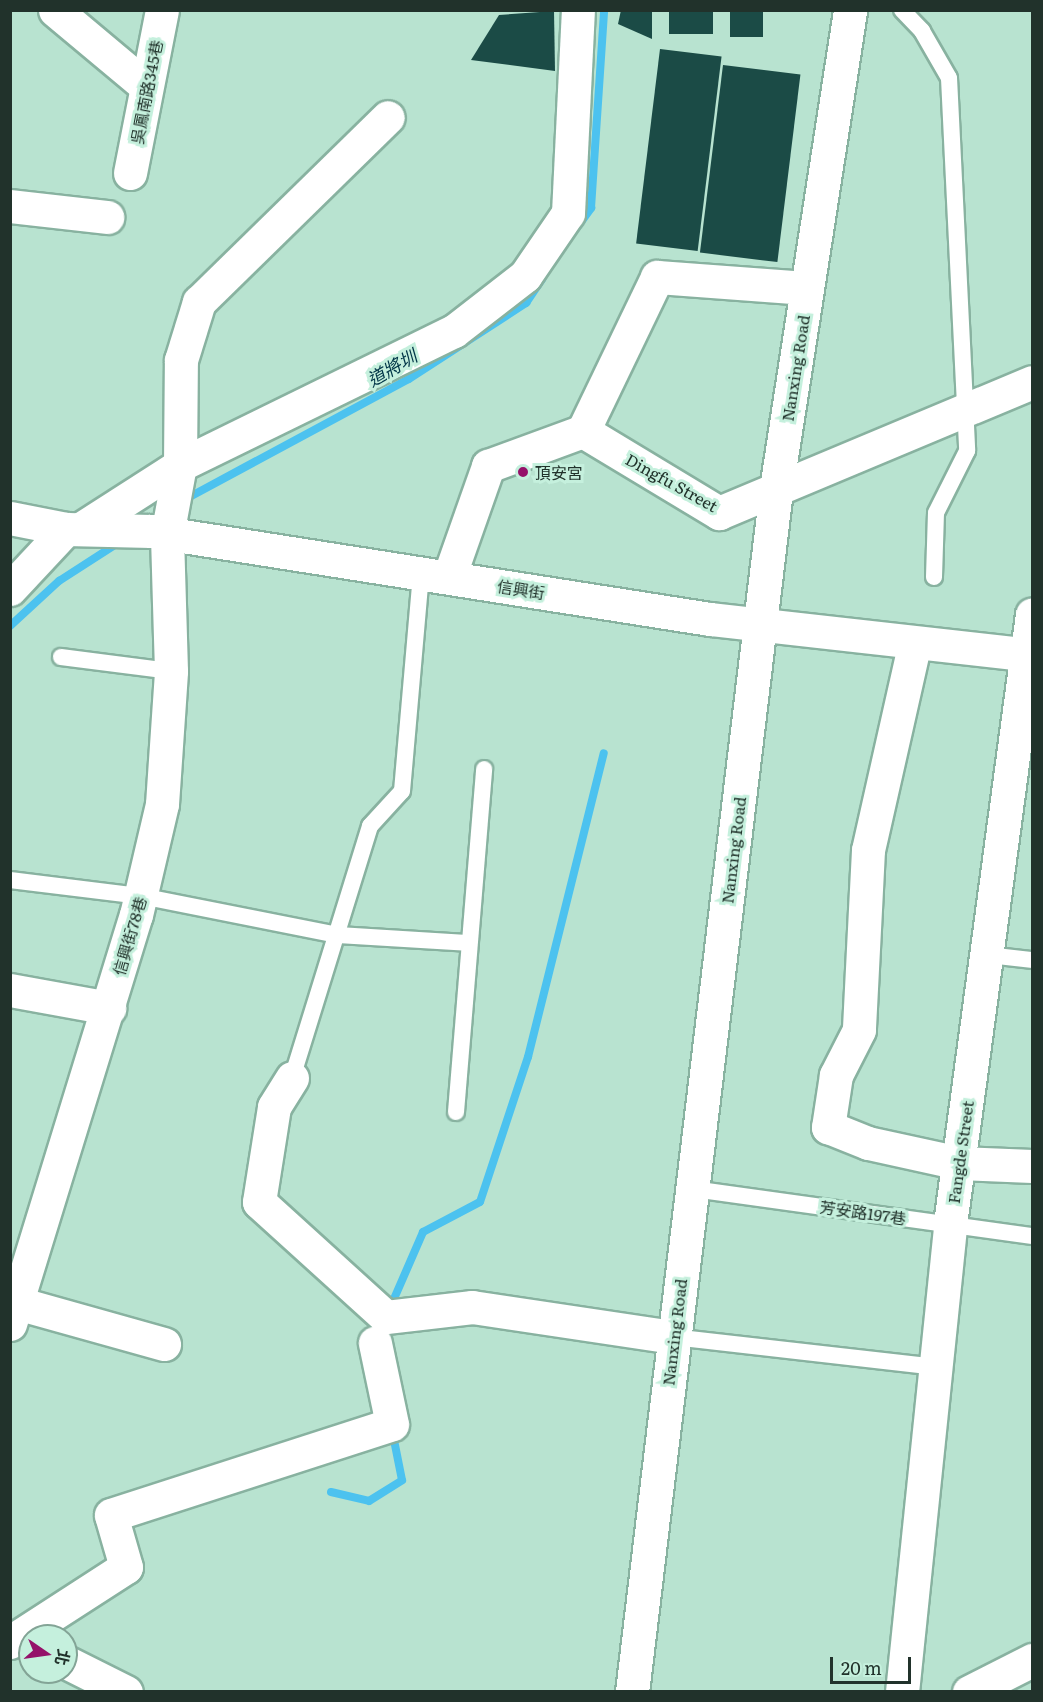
<!DOCTYPE html>
<meta charset="utf-8">
<style>
body{margin:0}
#map{position:relative;width:1043px;height:1702px;overflow:hidden;background:#b8e3d0;font-family:Literata,"Noto Sans TC",serif}
div>[style]{position:absolute}
.stream>*{height:8px;margin:-4px;padding:0 4px;transform-origin:4px;border-radius:4px;background:#4cc2ef}
.building>*{inset:0;background:#1b4b46;transform-origin:0 0}
.roads{filter:drop-shadow(2px 0 #88b2a0) drop-shadow(-2px 0 #88b2a0) drop-shadow(0 2px #88b2a0) drop-shadow(0 -2px #88b2a0)}
.lane>*{height:16px;margin:-8px;padding:0 8px;transform-origin:8px;border-radius:8px;background:#fff}
.street>*{height:33px;margin:-16.5px;padding:0 16.5px;transform-origin:16.5px;border-radius:16.5px;background:#fff}
.dots>*{width:16px;height:16px;translate:-50% -50%;box-sizing:border-box;border:3px solid #c5f0dd;border-radius:50%}
span{translate:-50% -50%;white-space:nowrap;text-align:center;line-height:1.15;-webkit-text-stroke:6px #c5f0dd;paint-order:stroke}
.street-label{font-size:16px;color:#21322b}
.poi-label{font-size:16px;color:#21322b}
.left{translate:0 -50%;text-align:left}
.water-label{font-size:18px;color:#003547;font-style:italic}
.frame{position:absolute;inset:0;border:12px solid #21322b;pointer-events:none}
.north{position:absolute;left:18px;top:1624px;width:60px;height:60px;box-sizing:border-box;background:#c5f0dd;border:2px solid #83a496;border-radius:50%;rotate:103deg;font-size:16px;font-weight:700;line-height:24px;text-align:center;color:#21322b}
.north::after{content:'';display:block;margin:auto;width:21px;height:27px;background:#95126a;clip-path:polygon(50% 0,100% 100%,50% 72%,0 100%)}
.scale{position:absolute;left:830px;top:1657px;width:81px;height:27px;box-sizing:border-box;border:3px solid #21322b;border-top:0;padding-left:8px;font-size:18px;line-height:21px;white-space:nowrap;color:#21322b;-webkit-text-stroke:4px #c5f0dd;paint-order:stroke}
</style>
<div id="map">
<div class="stream">
<div style="left:576px;top:229px;width:26px;rotate:-54deg"></div>
<div style="left:591px;top:208px;width:198px;rotate:-86.2deg"></div>
<div style="left:182px;top:501px;width:258px;rotate:-28.3deg"></div>
<div style="left:409px;top:379px;width:140px;rotate:-33deg"></div>
<div style="left:526px;top:303px;width:29px;rotate:-56deg"></div>
<div style="left:10px;top:626px;width:67px;rotate:-42.6deg"></div>
<div style="left:59px;top:581px;width:74px;rotate:-32.8deg"></div>
<div style="left:390px;top:1308px;width:83px;rotate:-66.5deg"></div>
<div style="left:423px;top:1232px;width:64px;rotate:-27.8deg"></div>
<div style="left:480px;top:1202px;width:153px;rotate:-71.7deg"></div>
<div style="left:528px;top:1057px;width:313px;rotate:-76deg"></div>
<div style="left:331px;top:1492px;width:39px;rotate:13deg"></div>
<div style="left:369px;top:1501px;width:39px;rotate:-32deg"></div>
<div style="left:402px;top:1480px;width:51px;rotate:-101.3deg"></div>
</div>
<div class="building">
<div style="clip-path:polygon(621px 10px,652px 10px,652px 39px,618px 24px)"></div>
<div style="left:669px;top:10px;width:44px;height:24px"></div>
<div style="left:730px;top:10px;width:33px;height:27px"></div>
<div style="clip-path:polygon(554px 11px,555px 71px,471px 60px,499px 15px)"></div>
<div style="left:660px;top:49px;width:62px;height:196px;rotate:7deg"></div>
<div style="left:723px;top:65px;width:78px;height:189px;rotate:7deg"></div>
</div>
<div class="roads">
<div class="lane">
<div style="left:902px;top:10px;width:29px;rotate:46deg"></div>
<div style="left:922px;top:31px;width:54px;rotate:60.1deg"></div>
<div style="left:949px;top:78px;width:373px;rotate:87.2deg"></div>
<div style="left:967px;top:451px;width:69px;rotate:116.6deg"></div>
<div style="left:936px;top:513px;width:64px;rotate:91.8deg"></div>
<div style="left:61px;top:657px;width:111px;rotate:7.3deg"></div>
<div style="left:10px;top:880px;width:132px;rotate:7deg"></div>
<div style="left:141px;top:896px;width:201px;rotate:11.2deg"></div>
<div style="left:338px;top:935px;width:129px;rotate:3.5deg"></div>
<div style="left:988px;top:955px;width:44px;rotate:6.5deg"></div>
<div style="left:292px;top:1078px;width:264px;rotate:-72.8deg"></div>
<div style="left:370px;top:826px;width:47px;rotate:-47.6deg"></div>
<div style="left:402px;top:791px;width:218px;rotate:-85deg"></div>
<div style="left:456px;top:1112px;width:344px;rotate:-85.3deg"></div>
<div style="left:693px;top:1189px;width:342px;rotate:7.9deg"></div>
<div style="left:673px;top:1337px;width:264px;rotate:6.5deg"></div>
</div>
<div class="street">
<div style="left:55px;top:10px;width:119px;rotate:39.9deg"></div>
<div style="left:130px;top:173px;width:166px;rotate:-78.9deg"></div>
<div style="left:10px;top:206px;width:98px;rotate:6.5deg"></div>
<div style="left:583px;top:431px;width:171px;rotate:-64.3deg"></div>
<div style="left:657px;top:277px;width:150px;rotate:4.2deg"></div>
<div style="left:10px;top:518px;width:57px;rotate:11.1deg"></div>
<div style="left:66px;top:529px;width:85px;rotate:1.3deg"></div>
<div style="left:151px;top:531px;width:566px;rotate:8.95deg"></div>
<div style="left:710px;top:619px;width:324px;rotate:6.4deg"></div>
<div style="left:82px;top:528px;width:117px;rotate:-32.7deg"></div>
<div style="left:180px;top:465px;width:305px;rotate:-26.1deg"></div>
<div style="left:454px;top:331px;width:90px;rotate:-37.8deg"></div>
<div style="left:525px;top:276px;width:76px;rotate:-55.7deg"></div>
<div style="left:568px;top:213px;width:203px;rotate:-87.2deg"></div>
<div style="left:449px;top:577px;width:118px;rotate:-70.6deg"></div>
<div style="left:488px;top:466px;width:101px;rotate:-20.2deg"></div>
<div style="left:583px;top:431px;width:159px;rotate:31.1deg"></div>
<div style="left:719px;top:513px;width:339px;rotate:-22.7deg"></div>
<div style="left:10px;top:589px;width:82px;rotate:-47deg"></div>
<div style="left:914px;top:646px;width:209px;rotate:102.7deg"></div>
<div style="left:868px;top:850px;width:180px;rotate:92.9deg"></div>
<div style="left:859px;top:1030px;width:51px;rotate:117.1deg"></div>
<div style="left:836px;top:1075px;width:53px;rotate:98.7deg"></div>
<div style="left:828px;top:1127px;width:43px;rotate:21.8deg"></div>
<div style="left:868px;top:1143px;width:93px;rotate:12.4deg"></div>
<div style="left:959px;top:1163px;width:73px;rotate:2.4deg"></div>
<div style="left:10px;top:990px;width:101px;rotate:10.3deg"></div>
<div style="left:292px;top:1078px;width:34px;rotate:122deg"></div>
<div style="left:274px;top:1107px;width:96px;rotate:99deg"></div>
<div style="left:259px;top:1202px;width:171px;rotate:42.2deg"></div>
<div style="left:386px;top:1317px;width:87px;rotate:-6.6deg"></div>
<div style="left:472px;top:1307px;width:203px;rotate:8.5deg"></div>
<div style="left:10px;top:1301px;width:160px;rotate:15.6deg"></div>
<div style="left:10px;top:1324px;width:428px;rotate:-72.9deg"></div>
<div style="left:136px;top:915px;width:114px;rotate:-76.8deg"></div>
<div style="left:162px;top:804px;width:133px;rotate:-86.1deg"></div>
<div style="left:171px;top:671px;width:136px;rotate:-91.7deg"></div>
<div style="left:167px;top:535px;width:71px;rotate:-79.5deg"></div>
<div style="left:180px;top:465px;width:105px;rotate:-89.5deg"></div>
<div style="left:181px;top:360px;width:61px;rotate:-72.8deg"></div>
<div style="left:199px;top:302px;width:264px;rotate:-44.4deg"></div>
<div style="left:10px;top:1642px;width:138px;rotate:-32.9deg"></div>
<div style="left:126px;top:1567px;width:54px;rotate:-106.1deg"></div>
<div style="left:111px;top:1515px;width:295px;rotate:-17.9deg"></div>
<div style="left:392px;top:1424px;width:83px;rotate:-101.9deg"></div>
<div style="left:66px;top:1662px;width:67px;rotate:26.6deg"></div>
<div style="left:632px;top:1692px;width:1212px;rotate:-83.17deg"></div>
<div style="left:776px;top:489px;width:485px;rotate:-81.2deg"></div>
<div style="left:902px;top:1692px;width:470px;rotate:-84.1deg"></div>
<div style="left:950px;top:1224px;width:615px;rotate:-82.34deg"></div>
<div style="left:969px;top:1692px;width:71px;rotate:-26.9deg"></div>
</div>
</div>
<div class="dots">
<div style="left:523px;top:472px;background:#95126a"></div>
</div>
<div class="street-label">
<span style="left:146px;top:92px;rotate:-79deg">吳鳳南路345巷</span>
<span style="left:795px;top:368px;rotate:-81deg">Nanxing Road</span>
<span style="left:672px;top:482px;rotate:29deg">Dingfu Street</span>
<span style="left:521px;top:589px;rotate:9deg">信興街</span>
<span style="left:733px;top:850px;rotate:-83deg">Nanxing Road</span>
<span style="left:129px;top:936px;rotate:-74deg">信興街78巷</span>
<span style="left:960px;top:1152px;rotate:-82deg">Fangde Street</span>
<span style="left:863px;top:1212px;rotate:8deg">芳安路197巷</span>
<span style="left:674px;top:1332px;rotate:-83deg">Nanxing Road</span>
</div>
<div class="poi-label">
<span class="left" style="left:535px;top:472px">頂安宮</span>
</div>
<div class="water-label">
<span style="left:392px;top:368px;rotate:-30deg">道將圳</span>
</div>
<div class="frame"></div>
<div class="north">北</div>
<div class="scale">20 m</div>
</div>
